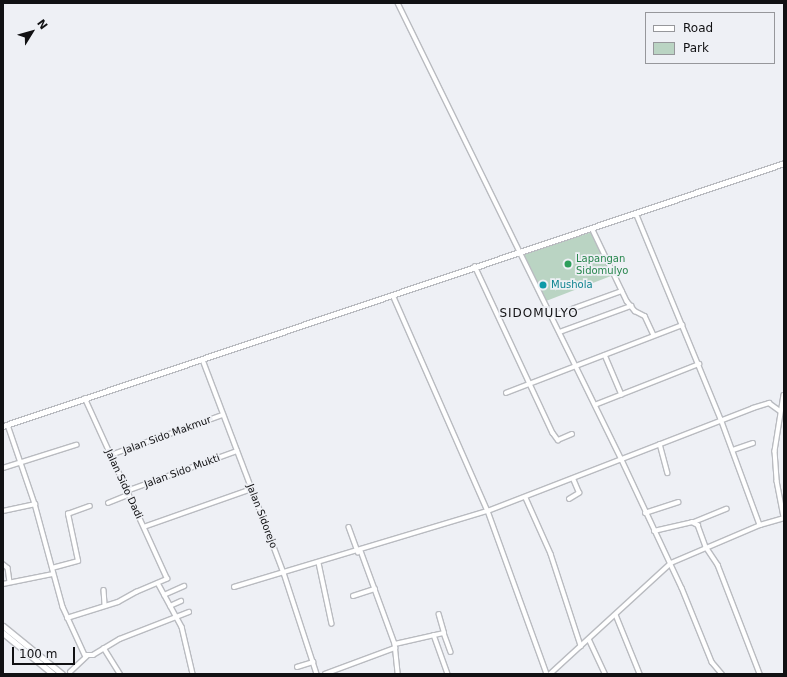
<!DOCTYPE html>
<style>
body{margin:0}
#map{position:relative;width:787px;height:677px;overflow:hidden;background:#eef0f5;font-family:"DejaVu Sans",sans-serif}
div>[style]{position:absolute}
.green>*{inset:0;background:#bad4c3}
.roads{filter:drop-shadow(1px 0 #b9bbc0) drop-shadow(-1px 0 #b9bbc0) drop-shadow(0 1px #b9bbc0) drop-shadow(0 -1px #b9bbc0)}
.minor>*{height:3.5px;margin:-1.75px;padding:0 1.75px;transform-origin:1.75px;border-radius:1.75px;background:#fff}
.secondary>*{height:5px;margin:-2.5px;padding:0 2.5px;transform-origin:2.5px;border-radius:2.5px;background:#fff}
.dots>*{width:11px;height:11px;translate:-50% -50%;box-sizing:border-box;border:2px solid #eef0f5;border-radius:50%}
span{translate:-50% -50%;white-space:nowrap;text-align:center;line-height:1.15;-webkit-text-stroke:3.5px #eef0f5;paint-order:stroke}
.leisure-label{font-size:10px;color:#27864d}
.left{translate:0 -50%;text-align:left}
.culture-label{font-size:10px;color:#0d838f}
.street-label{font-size:10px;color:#111113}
.quarter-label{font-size:12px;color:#111113;letter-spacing:1px}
.frame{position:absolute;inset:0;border:4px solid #111113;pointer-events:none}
.legend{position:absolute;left:645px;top:12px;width:130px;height:52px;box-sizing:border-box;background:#eef0f5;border:1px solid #96979b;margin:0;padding:5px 7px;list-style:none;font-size:12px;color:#111113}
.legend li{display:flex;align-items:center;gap:8px;height:20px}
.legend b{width:20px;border:1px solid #96979b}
.north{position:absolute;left:12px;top:12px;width:40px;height:40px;-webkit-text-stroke:3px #eef0f5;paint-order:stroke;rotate:53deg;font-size:11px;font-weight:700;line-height:16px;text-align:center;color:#111113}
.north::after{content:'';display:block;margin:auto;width:14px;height:18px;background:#111113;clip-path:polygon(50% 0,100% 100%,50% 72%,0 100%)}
.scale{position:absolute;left:12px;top:647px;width:63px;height:18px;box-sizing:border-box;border:2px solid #111113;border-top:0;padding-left:5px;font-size:12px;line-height:14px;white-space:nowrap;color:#111113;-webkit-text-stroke:3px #eef0f5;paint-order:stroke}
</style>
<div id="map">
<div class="green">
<div style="clip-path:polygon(592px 232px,613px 272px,611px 276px,546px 301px,523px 255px)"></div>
</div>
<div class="roads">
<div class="minor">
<div style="left:398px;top:3px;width:509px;rotate:63.89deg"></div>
<div style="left:622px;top:460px;width:141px;rotate:64.9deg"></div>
<div style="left:682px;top:588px;width:80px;rotate:67.9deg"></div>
<div style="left:712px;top:662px;width:16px;rotate:50deg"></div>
<div style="left:636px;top:213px;width:223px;rotate:67.6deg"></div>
<div style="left:721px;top:419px;width:113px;rotate:69.8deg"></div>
<div style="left:592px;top:228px;width:81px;rotate:64.4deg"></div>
<div style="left:627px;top:301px;width:13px;rotate:51deg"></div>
<div style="left:635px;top:311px;width:11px;rotate:27deg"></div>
<div style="left:645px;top:316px;width:21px;rotate:65deg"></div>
<div style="left:475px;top:266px;width:184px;rotate:65deg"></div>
<div style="left:553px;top:433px;width:9px;rotate:54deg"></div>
<div style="left:558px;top:440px;width:15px;rotate:-23deg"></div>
<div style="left:393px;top:295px;width:236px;rotate:66.3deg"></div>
<div style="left:488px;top:511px;width:173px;rotate:70.1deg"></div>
<div style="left:553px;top:316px;width:73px;rotate:-19.9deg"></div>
<div style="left:560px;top:332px;width:76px;rotate:-20.1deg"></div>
<div style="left:605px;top:355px;width:43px;rotate:67deg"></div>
<div style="left:203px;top:360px;width:228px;rotate:69.2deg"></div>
<div style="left:284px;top:573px;width:106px;rotate:71.9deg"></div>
<div style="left:506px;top:393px;width:189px;rotate:-21.1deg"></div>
<div style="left:784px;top:395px;width:57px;rotate:99.1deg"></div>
<div style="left:775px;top:451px;width:30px;rotate:86deg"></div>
<div style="left:777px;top:481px;width:36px;rotate:79deg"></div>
<div style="left:595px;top:405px;width:112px;rotate:-21.5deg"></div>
<div style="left:8px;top:425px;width:83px;rotate:71.1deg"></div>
<div style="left:35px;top:504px;width:107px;rotate:74.8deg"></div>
<div style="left:63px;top:607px;width:53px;rotate:65.4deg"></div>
<div style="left:85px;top:655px;width:8px"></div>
<div style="left:93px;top:655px;width:31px;rotate:-31deg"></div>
<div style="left:120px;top:639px;width:74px;rotate:-21.4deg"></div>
<div style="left:660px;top:444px;width:30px;rotate:75deg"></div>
<div style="left:733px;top:450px;width:21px;rotate:-19deg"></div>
<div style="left:111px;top:455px;width:119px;rotate:-19.7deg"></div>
<div style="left:3px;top:468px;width:77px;rotate:-17.5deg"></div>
<div style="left:127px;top:491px;width:117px;rotate:-20deg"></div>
<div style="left:526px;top:498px;width:61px;rotate:65.9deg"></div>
<div style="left:551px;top:554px;width:97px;rotate:71.9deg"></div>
<div style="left:569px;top:499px;width:12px;rotate:-31deg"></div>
<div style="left:579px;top:493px;width:15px;rotate:-113deg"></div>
<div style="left:108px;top:503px;width:22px;rotate:-22deg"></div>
<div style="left:3px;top:511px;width:33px;rotate:-12deg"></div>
<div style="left:645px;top:513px;width:35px;rotate:-18deg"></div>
<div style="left:694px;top:522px;width:35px;rotate:-22deg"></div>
<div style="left:144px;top:527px;width:114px;rotate:-19.4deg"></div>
<div style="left:349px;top:527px;width:27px;rotate:70deg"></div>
<div style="left:654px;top:531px;width:39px;rotate:-13deg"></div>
<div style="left:692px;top:522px;width:7px;rotate:27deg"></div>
<div style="left:698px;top:525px;width:23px;rotate:70deg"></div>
<div style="left:706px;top:547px;width:22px;rotate:56deg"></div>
<div style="left:718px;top:565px;width:117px;rotate:68.9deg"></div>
<div style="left:361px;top:551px;width:99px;rotate:69.9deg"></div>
<div style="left:395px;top:644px;width:30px;rotate:84deg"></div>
<div style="left:319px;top:563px;width:62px;rotate:78deg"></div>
<div style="left:3px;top:564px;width:6px;rotate:39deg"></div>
<div style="left:8px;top:568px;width:14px;rotate:82deg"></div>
<div style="left:52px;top:568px;width:27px;rotate:-15deg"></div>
<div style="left:78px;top:561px;width:48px;rotate:-102deg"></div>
<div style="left:68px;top:514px;width:23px;rotate:-20deg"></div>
<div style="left:158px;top:583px;width:50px;rotate:61.4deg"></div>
<div style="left:182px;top:627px;width:48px;rotate:76.8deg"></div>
<div style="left:3px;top:584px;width:51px;rotate:-11.3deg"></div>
<div style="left:234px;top:587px;width:265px;rotate:-16.7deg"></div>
<div style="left:488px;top:511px;width:284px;rotate:-21.2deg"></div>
<div style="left:753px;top:408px;width:17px;rotate:-17deg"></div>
<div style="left:769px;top:403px;width:14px;rotate:36deg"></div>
<div style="left:104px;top:590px;width:16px;rotate:86deg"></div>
<div style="left:164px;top:595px;width:22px;rotate:-24deg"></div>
<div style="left:353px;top:596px;width:23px;rotate:-18deg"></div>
<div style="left:170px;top:606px;width:12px;rotate:-24deg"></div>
<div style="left:616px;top:615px;width:64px;rotate:67.9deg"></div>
<div style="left:67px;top:618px;width:53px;rotate:-17.4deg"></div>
<div style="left:118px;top:602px;width:21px;rotate:-29deg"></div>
<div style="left:136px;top:592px;width:34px;rotate:-23deg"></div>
<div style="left:167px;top:579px;width:198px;rotate:-114.5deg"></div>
<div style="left:444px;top:633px;width:20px;rotate:70deg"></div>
<div style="left:434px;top:635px;width:41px;rotate:70.3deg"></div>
<div style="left:589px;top:639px;width:38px;rotate:65deg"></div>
<div style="left:395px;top:644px;width:50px;rotate:-12.7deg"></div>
<div style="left:444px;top:633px;width:19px;rotate:-106deg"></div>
<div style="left:104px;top:648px;width:31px;rotate:58deg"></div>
<div style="left:297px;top:667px;width:17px;rotate:-17deg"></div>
<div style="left:70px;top:672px;width:23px;rotate:-43deg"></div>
<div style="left:325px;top:674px;width:75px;rotate:-20.4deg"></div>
<div style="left:550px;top:674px;width:164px;rotate:-42.5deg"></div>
<div style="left:671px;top:563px;width:97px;rotate:-23.1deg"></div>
<div style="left:760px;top:525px;width:25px;rotate:-16deg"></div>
</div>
<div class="secondary">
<div style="left:3px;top:426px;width:824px;rotate:-18.61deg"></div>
<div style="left:3px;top:626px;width:76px;rotate:39.1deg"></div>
<div style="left:3px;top:633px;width:65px;rotate:39.4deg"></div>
</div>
</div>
<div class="dots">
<div style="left:568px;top:264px;background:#2e9e5b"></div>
<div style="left:543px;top:285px;background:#0f9aa8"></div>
</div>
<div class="leisure-label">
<span class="left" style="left:576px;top:264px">Lapangan<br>Sidomulyo</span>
</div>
<div class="culture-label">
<span class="left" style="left:551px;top:285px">Mushola</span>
</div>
<div class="street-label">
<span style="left:167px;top:435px;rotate:-20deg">Jalan Sido Makmur</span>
<span style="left:182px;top:471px;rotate:-20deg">Jalan Sido Mukti</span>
<span style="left:124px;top:484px;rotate:65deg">Jalan Sido Dadi</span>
<span style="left:262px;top:516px;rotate:69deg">Jalan Sidorejo</span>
</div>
<div class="quarter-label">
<span style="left:539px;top:314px">SIDOMULYO</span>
</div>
<div class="frame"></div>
<ul class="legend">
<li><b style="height:5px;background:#fff"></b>Road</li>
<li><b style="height:11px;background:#bad4c3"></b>Park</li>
</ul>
<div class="north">N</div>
<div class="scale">100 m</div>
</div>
